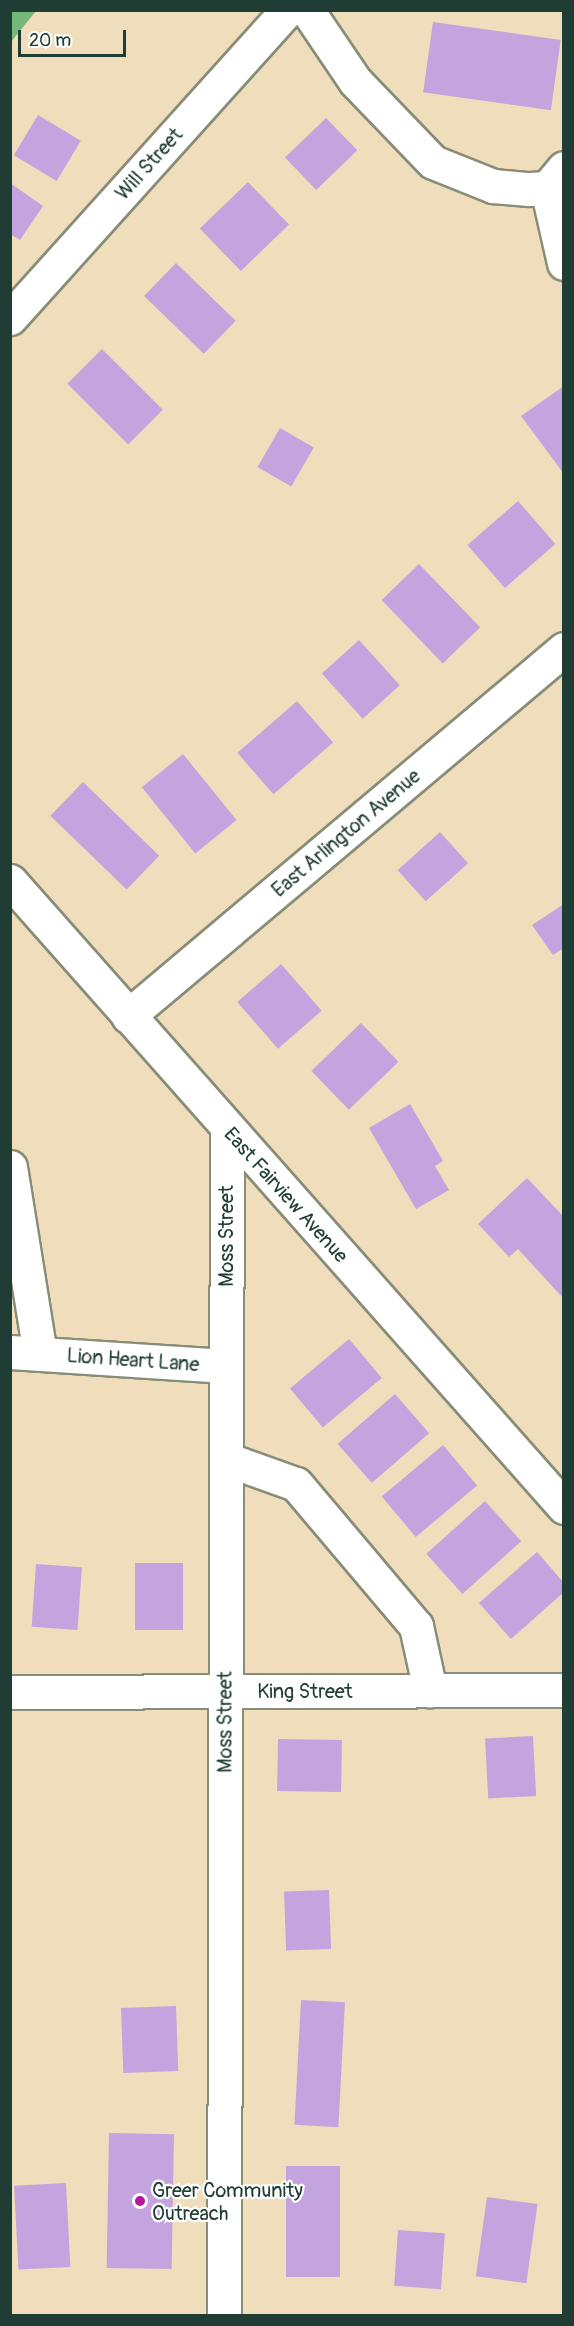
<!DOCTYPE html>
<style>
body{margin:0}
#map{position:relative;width:574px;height:2326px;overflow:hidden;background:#f0ddbc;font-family:Pangolin,sans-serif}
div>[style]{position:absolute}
.forest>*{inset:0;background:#76b87a}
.building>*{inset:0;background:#c4a4de;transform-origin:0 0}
.roads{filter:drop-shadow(2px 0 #888d78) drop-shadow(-2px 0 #888d78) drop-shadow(0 2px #888d78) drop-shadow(0 -2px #888d78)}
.minor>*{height:33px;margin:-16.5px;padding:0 16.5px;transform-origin:16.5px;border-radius:16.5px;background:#fff}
.dots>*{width:16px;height:16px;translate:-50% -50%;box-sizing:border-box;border:3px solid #fff;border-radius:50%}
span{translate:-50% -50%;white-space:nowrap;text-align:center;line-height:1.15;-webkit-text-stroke:4.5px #fff;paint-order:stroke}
.street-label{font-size:20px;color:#1f3d34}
.poi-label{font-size:20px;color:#1f3d34}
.left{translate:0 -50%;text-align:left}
.frame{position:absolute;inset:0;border:12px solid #1f3d34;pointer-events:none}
.scale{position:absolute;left:18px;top:30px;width:108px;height:27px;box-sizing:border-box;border:3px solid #1f3d34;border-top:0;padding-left:8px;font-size:18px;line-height:21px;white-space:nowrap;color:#1f3d34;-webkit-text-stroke:4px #fff;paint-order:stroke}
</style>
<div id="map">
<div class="forest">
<div style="clip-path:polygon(11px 10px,36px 11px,11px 42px,10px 11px)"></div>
</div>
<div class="building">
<div style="left:433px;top:22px;width:129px;height:71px;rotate:8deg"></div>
<div style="left:38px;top:115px;width:50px;height:47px;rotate:31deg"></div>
<div style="left:326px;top:118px;width:45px;height:57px;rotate:46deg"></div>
<div style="left:248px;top:182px;width:59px;height:67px;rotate:46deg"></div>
<div style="clip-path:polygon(10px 183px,43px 206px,20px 240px,10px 234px)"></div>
<div style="left:176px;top:263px;width:83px;height:46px;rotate:44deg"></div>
<div style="left:102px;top:349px;width:86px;height:49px;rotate:45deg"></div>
<div style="clip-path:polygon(564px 386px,564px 474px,521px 416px)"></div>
<div style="left:280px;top:428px;width:39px;height:45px;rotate:30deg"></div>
<div style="left:518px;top:501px;width:57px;height:67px;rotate:49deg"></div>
<div style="left:419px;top:564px;width:88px;height:52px;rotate:46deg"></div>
<div style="left:359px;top:640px;width:61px;height:50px;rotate:48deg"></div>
<div style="left:297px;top:701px;width:55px;height:79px;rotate:49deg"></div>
<div style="left:183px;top:754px;width:85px;height:53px;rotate:51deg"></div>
<div style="left:83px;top:782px;width:106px;height:47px;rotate:44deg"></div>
<div style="left:440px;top:832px;width:42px;height:57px;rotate:48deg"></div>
<div style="clip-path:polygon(564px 904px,564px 948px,553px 955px,532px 925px)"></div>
<div style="left:281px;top:964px;width:62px;height:58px;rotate:49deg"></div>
<div style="left:361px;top:1023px;width:54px;height:69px;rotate:46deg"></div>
<div style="clip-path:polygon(410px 1104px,443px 1161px,435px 1166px,449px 1190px,416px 1209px,369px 1128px)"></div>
<div style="clip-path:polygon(527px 1178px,564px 1217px,564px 1299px,518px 1249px,509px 1257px,478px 1224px)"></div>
<div style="left:349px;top:1339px;width:51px;height:77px;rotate:50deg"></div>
<div style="left:395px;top:1394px;width:52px;height:76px;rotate:49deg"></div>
<div style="left:443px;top:1445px;width:53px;height:80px;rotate:50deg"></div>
<div style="left:485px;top:1501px;width:54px;height:79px;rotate:48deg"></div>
<div style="clip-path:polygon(537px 1552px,564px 1583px,564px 1592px,511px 1639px,479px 1603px)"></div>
<div style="left:183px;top:1563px;width:67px;height:48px;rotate:90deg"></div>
<div style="left:36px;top:1564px;width:46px;height:63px;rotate:4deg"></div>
<div style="left:533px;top:1736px;width:60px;height:48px;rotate:87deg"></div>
<div style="left:278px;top:1739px;width:64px;height:52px;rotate:1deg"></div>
<div style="left:329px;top:1890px;width:59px;height:45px;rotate:88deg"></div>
<div style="left:301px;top:2000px;width:44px;height:125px;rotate:3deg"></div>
<div style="left:176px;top:2006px;width:65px;height:55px;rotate:88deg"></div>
<div style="left:109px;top:2133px;width:65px;height:135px;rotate:1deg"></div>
<div style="left:286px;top:2166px;width:54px;height:111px"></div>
<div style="left:66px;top:2183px;width:84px;height:52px;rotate:87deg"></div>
<div style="left:487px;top:2197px;width:51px;height:80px;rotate:8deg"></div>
<div style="left:398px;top:2230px;width:47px;height:56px;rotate:4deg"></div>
</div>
<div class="roads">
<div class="minor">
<div style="left:307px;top:10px;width:86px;rotate:55.9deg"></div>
<div style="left:355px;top:81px;width:112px;rotate:46.1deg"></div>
<div style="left:433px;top:162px;width:65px;rotate:21.8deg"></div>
<div style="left:493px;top:186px;width:36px;rotate:5deg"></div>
<div style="left:529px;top:189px;width:18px;rotate:-3deg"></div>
<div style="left:547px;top:188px;width:26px;rotate:-50deg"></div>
<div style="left:547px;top:188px;width:77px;rotate:77.2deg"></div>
<div style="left:10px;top:318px;width:414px;rotate:-48deg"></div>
<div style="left:10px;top:881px;width:836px;rotate:48.49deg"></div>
<div style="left:128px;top:1016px;width:570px;rotate:-40.09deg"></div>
<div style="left:10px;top:1167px;width:189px;rotate:80.9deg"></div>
<div style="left:10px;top:1352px;width:216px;rotate:3.7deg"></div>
<div style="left:226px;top:1459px;width:74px;rotate:19.7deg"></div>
<div style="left:296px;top:1484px;width:186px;rotate:49.8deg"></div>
<div style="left:416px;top:1626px;width:66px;rotate:77.7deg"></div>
<div style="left:10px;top:1692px;width:554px;rotate:-0.21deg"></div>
<div style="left:224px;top:2316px;width:1188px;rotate:-89.86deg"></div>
</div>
</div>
<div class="dots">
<div style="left:140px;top:2201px;background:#b5179e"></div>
</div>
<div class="street-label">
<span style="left:149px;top:164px;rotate:-48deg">Will Street</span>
<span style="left:346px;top:833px;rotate:-40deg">East Arlington Avenue</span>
<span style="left:286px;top:1195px;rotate:48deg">East Fairview Avenue</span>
<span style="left:226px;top:1236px;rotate:-90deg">Moss Street</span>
<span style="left:133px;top:1360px;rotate:4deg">Lion Heart Lane</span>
<span style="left:305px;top:1691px">King Street</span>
<span style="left:225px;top:1722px;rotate:-90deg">Moss Street</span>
</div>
<div class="poi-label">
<span class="left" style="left:152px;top:2202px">Greer Community<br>Outreach</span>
</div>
<div class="frame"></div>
<div class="scale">20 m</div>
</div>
